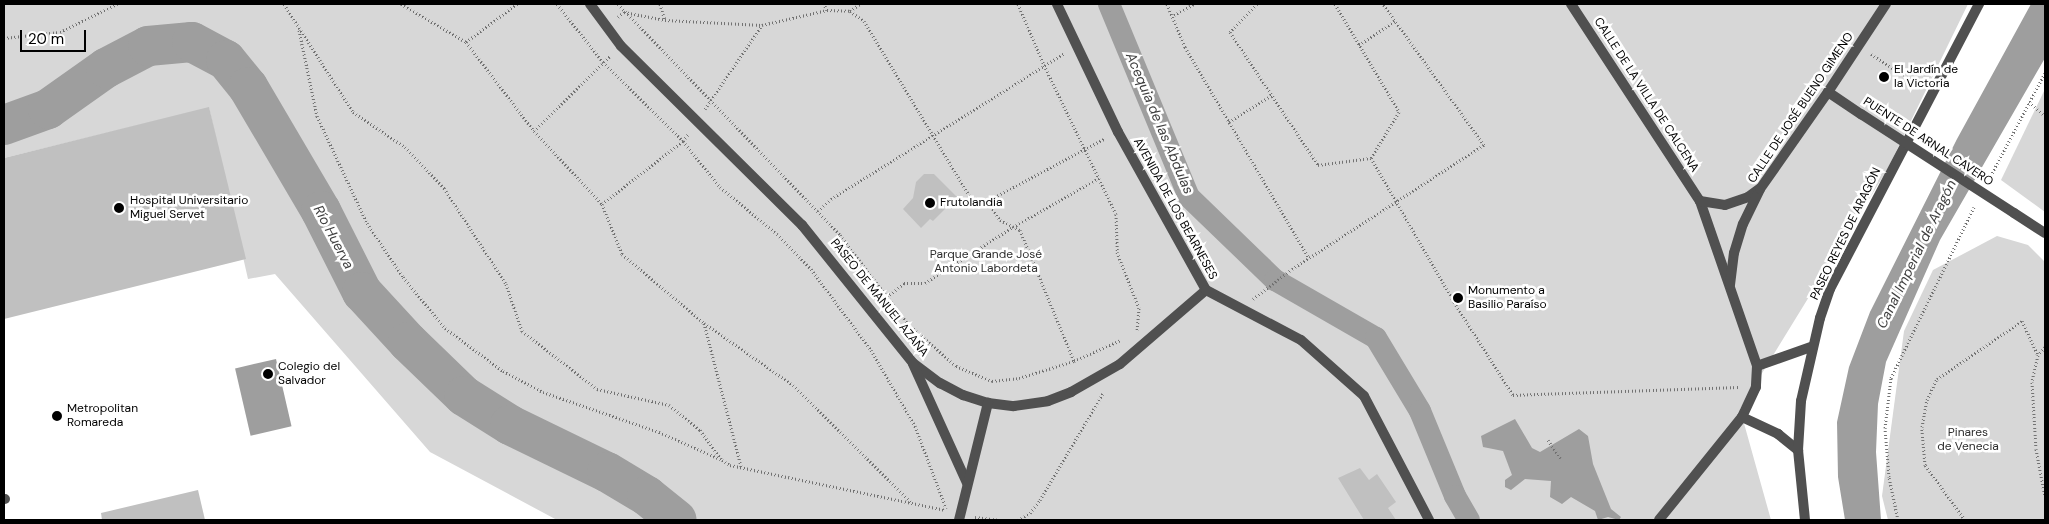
<!DOCTYPE html>
<meta charset="utf-8">
<style>
body{margin:0}
#map{position:relative;width:2049px;height:524px;overflow:hidden;background:#fff;font-family:"DM Sans",sans-serif}
div>[style]{position:absolute}
.green>*{inset:0;background:#d7d7d7}
.water>*{inset:0;background:#9e9e9e;transform-origin:0 0}
.canal>*{height:22px;margin:-11px;padding:0 11px;transform-origin:11px;border-radius:11px;background:#9e9e9e}
.river>*{height:40px;margin:-20px;padding:0 20px;transform-origin:20px;border-radius:20px;background:#9e9e9e}
.building>*{inset:0;background:#c0c0c0}
.path>*{height:3px;margin-top:-1.5px;transform-origin:0;background:repeating-linear-gradient(90deg,#727272 0 1px,transparent 0 3.5px)}
.pedestrian>*{height:10px;margin:-5px;padding:0 5px;transform-origin:5px;border-radius:5px;background:#505050}
.minor>*{height:10px;margin:-5px;padding:0 5px;transform-origin:5px;border-radius:5px;background:#505050}
.minor-bridge>*{height:10px;margin:-5px;padding:0 5px;transform-origin:5px;border-radius:5px;background:#505050}
.dots>*{width:14px;height:14px;translate:-50% -50%;box-sizing:border-box;border:2px solid #fff;border-radius:50%}
span{translate:-50% -50%;white-space:nowrap;text-align:center;line-height:1.15;-webkit-text-stroke:5px #fff;paint-order:stroke}
.poi-label{font-size:12px;color:#000}
.left{translate:0 -50%;text-align:left}
.street-label{font-size:12px;color:#000}
.park-label{font-size:12px;color:#2e2e2e}
.water-label{font-size:14px;color:#3f3f3f;font-style:italic}
.frame{position:absolute;inset:0;border:5px solid #000;pointer-events:none}
.scale{position:absolute;left:20px;top:30px;width:66px;height:22px;box-sizing:border-box;border:2px solid #000;border-top:0;padding-left:6px;font-size:15px;line-height:18px;white-space:nowrap;color:#000;-webkit-text-stroke:4px #fff;paint-order:stroke}
</style>
<div id="map">
<div class="green">
<div style="clip-path:polygon(4px 4px,1968px 4px,1887px 170px,1740px 409px,1771px 520px,557px 520px,430px 452px,275px 274px,248px 279px,209px 108px,4px 158px)"></div>
<div style="clip-path:polygon(2045px 89px,2045px 212px,2001px 180px)"></div>
<div style="clip-path:polygon(1997px 236px,2028px 245px,2045px 262px,2045px 520px,1888px 520px,1882px 496px,1904px 331px,1933px 270px)"></div>
</div>
<div class="water">
<div style="clip-path:polygon(2031px 4px,2045px 4px,2045px 58px,1940px 240px,1886px 362px,1878px 404px,1876px 452px,1881px 520px,1845px 520px,1838px 477px,1837px 422px,1849px 367px,1870px 312px,1957px 139px)"></div>
<div style="left:276px;top:359px;width:69px;height:42px;rotate:77deg"></div>
<div style="clip-path:polygon(1515px 419px,1532px 448px,1540px 452px,1579px 429px,1588px 436px,1593px 464px,1611px 509px,1621px 517px,1619px 520px,1608px 517px,1598px 520px,1595px 511px,1571px 497px,1562px 504px,1550px 497px,1551px 481px,1525px 479px,1511px 490px,1505px 487px,1505px 480px,1512px 475px,1503px 451px,1483px 447px,1481px 436px)"></div>
</div>
<div class="canal">
<div style="left:1109px;top:4px;width:209px;rotate:67.5deg"></div>
<div style="left:1189px;top:197px;width:120px;rotate:44deg"></div>
<div style="left:1275px;top:280px;width:116px;rotate:29.9deg"></div>
<div style="left:1376px;top:338px;width:85px;rotate:58.9deg"></div>
<div style="left:1420px;top:411px;width:92px;rotate:67.6deg"></div>
<div style="left:1455px;top:496px;width:28px;rotate:60deg"></div>
</div>
<div class="river">
<div style="left:4px;top:125px;width:47px;rotate:-20deg"></div>
<div style="left:48px;top:109px;width:71px;rotate:-35.3deg"></div>
<div style="left:106px;top:68px;width:47px;rotate:-27.6deg"></div>
<div style="left:148px;top:46px;width:44px;rotate:-5.2deg"></div>
<div style="left:192px;top:42px;width:38px;rotate:28deg"></div>
<div style="left:226px;top:60px;width:35px;rotate:51deg"></div>
<div style="left:248px;top:87px;width:144px;rotate:59.5deg"></div>
<div style="left:321px;top:211px;width:91px;rotate:63.2deg"></div>
<div style="left:362px;top:292px;width:68px;rotate:47.4deg"></div>
<div style="left:408px;top:342px;width:78px;rotate:44deg"></div>
<div style="left:464px;top:396px;width:54px;rotate:32.2deg"></div>
<div style="left:510px;top:425px;width:108px;rotate:25.9deg"></div>
<div style="left:607px;top:472px;width:47px;rotate:31deg"></div>
<div style="left:647px;top:496px;width:38px;rotate:39deg"></div>
</div>
<div class="building">
<div style="clip-path:polygon(209px 107px,246px 259px,4px 319px,4px 158px)"></div>
<div style="clip-path:polygon(924px 174px,934px 174px,957px 197px,933px 221px,930px 219px,921px 228px,903px 209px,913px 198px,916px 182px)"></div>
<div style="clip-path:polygon(1360px 468px,1369px 480px,1377px 474px,1396px 502px,1388px 508px,1396px 520px,1364px 520px,1338px 478px)"></div>
<div style="clip-path:polygon(198px 490px,205px 520px,102px 520px,101px 513px)"></div>
</div>
<div class="path">
<div style="left:284px;top:4px;width:128px;rotate:57.4deg"></div>
<div style="left:353px;top:112px;width:63px;rotate:33.9deg"></div>
<div style="left:405px;top:147px;width:57px;rotate:46.4deg"></div>
<div style="left:444px;top:188px;width:114px;rotate:57.1deg"></div>
<div style="left:506px;top:284px;width:50px;rotate:71.2deg"></div>
<div style="left:522px;top:331px;width:95px;rotate:37.7deg"></div>
<div style="left:597px;top:389px;width:74px;rotate:12.5deg"></div>
<div style="left:669px;top:405px;width:40px;rotate:39deg"></div>
<div style="left:700px;top:430px;width:37px;rotate:54deg"></div>
<div style="left:722px;top:460px;width:9px;rotate:32deg"></div>
<div style="left:730px;top:465px;width:220px;rotate:11.8deg"></div>
<div style="left:401px;top:4px;width:75px;rotate:30.3deg"></div>
<div style="left:466px;top:42px;width:112px;rotate:52.6deg"></div>
<div style="left:534px;top:131px;width:100px;rotate:47deg"></div>
<div style="left:602px;top:204px;width:54px;rotate:68.2deg"></div>
<div style="left:622px;top:254px;width:107px;rotate:40.1deg"></div>
<div style="left:704px;top:323px;width:108px;rotate:34.9deg"></div>
<div style="left:793px;top:385px;width:168px;rotate:44.8deg"></div>
<div style="left:557px;top:4px;width:74px;rotate:51.6deg"></div>
<div style="left:603px;top:62px;width:112px;rotate:44.6deg"></div>
<div style="left:683px;top:141px;width:59px;rotate:51.2deg"></div>
<div style="left:720px;top:187px;width:74px;rotate:39.5deg"></div>
<div style="left:777px;top:234px;width:49px;rotate:45.8deg"></div>
<div style="left:811px;top:269px;width:101px;rotate:53.5deg"></div>
<div style="left:871px;top:350px;width:88px;rotate:59.9deg"></div>
<div style="left:915px;top:426px;width:88px;rotate:69.3deg"></div>
<div style="left:618px;top:4px;width:320px;rotate:46.1deg"></div>
<div style="left:840px;top:235px;width:112px;rotate:52.6deg"></div>
<div style="left:908px;top:324px;width:64px;rotate:41.2deg"></div>
<div style="left:956px;top:366px;width:39px;rotate:23deg"></div>
<div style="left:992px;top:381px;width:27px;rotate:-6deg"></div>
<div style="left:1019px;top:378px;width:58px;rotate:-17.2deg"></div>
<div style="left:1074px;top:361px;width:51px;rotate:-24.1deg"></div>
<div style="left:660px;top:4px;width:17px;rotate:73deg"></div>
<div style="left:1018px;top:4px;width:66px;rotate:66.9deg"></div>
<div style="left:1044px;top:65px;width:165px;rotate:64.2deg"></div>
<div style="left:1116px;top:214px;width:38px;rotate:88deg"></div>
<div style="left:1117px;top:252px;width:60px;rotate:68.6deg"></div>
<div style="left:1139px;top:308px;width:22px;rotate:95deg"></div>
<div style="left:1167px;top:4px;width:47px;rotate:67.3deg"></div>
<div style="left:1185px;top:47px;width:245px;rotate:59.6deg"></div>
<div style="left:1257px;top:4px;width:39px;rotate:134deg"></div>
<div style="left:1230px;top:32px;width:159px;rotate:56.5deg"></div>
<div style="left:1318px;top:165px;width:53px;rotate:-7.5deg"></div>
<div style="left:1371px;top:158px;width:166px;rotate:60deg"></div>
<div style="left:1454px;top:302px;width:110px;rotate:57.6deg"></div>
<div style="left:1513px;top:395px;width:226px;rotate:-2deg"></div>
<div style="left:1335px;top:4px;width:126px;rotate:59.3deg"></div>
<div style="left:1399px;top:112px;width:54px;rotate:121.3deg"></div>
<div style="left:827px;top:10px;width:23px;rotate:2deg"></div>
<div style="left:850px;top:11px;width:17px;rotate:36deg"></div>
<div style="left:864px;top:21px;width:217px;rotate:58.9deg"></div>
<div style="left:976px;top:207px;width:145px;rotate:-28deg"></div>
<div style="left:850px;top:11px;width:12px;rotate:-35deg"></div>
<div style="left:1174px;top:15px;width:23px;rotate:-29deg"></div>
<div style="left:618px;top:17px;width:8px;rotate:-40deg"></div>
<div style="left:624px;top:12px;width:42px;rotate:11deg"></div>
<div style="left:665px;top:20px;width:97px;rotate:3deg"></div>
<div style="left:762px;top:25px;width:67px;rotate:-13deg"></div>
<div style="left:827px;top:10px;width:7px;rotate:-117deg"></div>
<div style="left:299px;top:30px;width:88px;rotate:78.2deg"></div>
<div style="left:317px;top:116px;width:118px;rotate:65deg"></div>
<div style="left:367px;top:223px;width:65px;rotate:56.3deg"></div>
<div style="left:403px;top:277px;width:66px;rotate:50.5deg"></div>
<div style="left:445px;top:328px;width:72px;rotate:36.6deg"></div>
<div style="left:503px;top:371px;width:45px;rotate:27.7deg"></div>
<div style="left:543px;top:392px;width:123px;rotate:19deg"></div>
<div style="left:659px;top:432px;width:67px;rotate:23.9deg"></div>
<div style="left:4px;top:38px;width:56px;rotate:-6.1deg"></div>
<div style="left:60px;top:32px;width:64px;rotate:-26.2deg"></div>
<div style="left:466px;top:42px;width:64px;rotate:-36.7deg"></div>
<div style="left:1359px;top:45px;width:43px;rotate:-33.7deg"></div>
<div style="left:1871px;top:54px;width:59px;rotate:33.1deg"></div>
<div style="left:2029px;top:102px;width:21px;rotate:41deg"></div>
<div style="left:705px;top:109px;width:102px;rotate:-55.8deg"></div>
<div style="left:1229px;top:122px;width:51px;rotate:-32.1deg"></div>
<div style="left:534px;top:131px;width:107px;rotate:-44.6deg"></div>
<div style="left:1989px;top:179px;width:120px;rotate:-62.2deg"></div>
<div style="left:987px;top:200px;width:24px;rotate:57deg"></div>
<div style="left:1000px;top:220px;width:22px;rotate:27deg"></div>
<div style="left:1020px;top:230px;width:142px;rotate:67.6deg"></div>
<div style="left:602px;top:204px;width:103px;rotate:-37.9deg"></div>
<div style="left:683px;top:141px;width:10px;rotate:-53deg"></div>
<div style="left:818px;top:211px;width:18px;rotate:-43deg"></div>
<div style="left:831px;top:199px;width:276px;rotate:-32deg"></div>
<div style="left:887px;top:297px;width:22px;rotate:-39deg"></div>
<div style="left:904px;top:283px;width:21px"></div>
<div style="left:925px;top:283px;width:104px;rotate:-32.5deg"></div>
<div style="left:1013px;top:227px;width:99px;rotate:-29.7deg"></div>
<div style="left:1253px;top:299px;width:49px;rotate:-37.6deg"></div>
<div style="left:1292px;top:269px;width:229px;rotate:-32.9deg"></div>
<div style="left:1484px;top:145px;width:173px;rotate:-125.6deg"></div>
<div style="left:704px;top:323px;width:148px;rotate:75.5deg"></div>
<div style="left:2045px;top:347px;width:11px;rotate:131deg"></div>
<div style="left:2038px;top:355px;width:28px;rotate:103deg"></div>
<div style="left:2032px;top:382px;width:67px;rotate:86.6deg"></div>
<div style="left:2036px;top:449px;width:49px;rotate:79.4deg"></div>
<div style="left:1548px;top:440px;width:22px;rotate:56deg"></div>
<div style="left:975px;top:517px;width:25px;rotate:7deg"></div>
<div style="left:1018px;top:520px;width:14px;rotate:-30deg"></div>
<div style="left:1030px;top:513px;width:16px;rotate:-52deg"></div>
<div style="left:1040px;top:500px;width:124px;rotate:-59.5deg"></div>
<div style="left:1898px;top:520px;width:44px;rotate:-101.8deg"></div>
<div style="left:1889px;top:477px;width:49px;rotate:-94.7deg"></div>
<div style="left:1885px;top:428px;width:50px;rotate:-83.2deg"></div>
<div style="left:1891px;top:378px;width:190px;rotate:-64.1deg"></div>
<div style="left:1965px;top:520px;width:68px;rotate:-126deg"></div>
<div style="left:1925px;top:465px;width:38px;rotate:-95deg"></div>
<div style="left:1922px;top:427px;width:27px;rotate:-80deg"></div>
<div style="left:1927px;top:400px;width:23px;rotate:-65deg"></div>
<div style="left:1937px;top:379px;width:103px;rotate:-34.3deg"></div>
<div style="left:2022px;top:321px;width:38px;rotate:65deg"></div>
</div>
<div class="pedestrian">
<div style="left:590px;top:4px;width:52px;rotate:53.6deg"></div>
<div style="left:621px;top:46px;width:255px;rotate:44.7deg"></div>
<div style="left:802px;top:225px;width:177px;rotate:51.2deg"></div>
<div style="left:913px;top:363px;width:34px;rotate:37deg"></div>
<div style="left:940px;top:383px;width:26px;rotate:28deg"></div>
<div style="left:963px;top:395px;width:26px;rotate:18deg"></div>
<div style="left:988px;top:403px;width:26px;rotate:7deg"></div>
<div style="left:1014px;top:406px;width:34px;rotate:-8deg"></div>
<div style="left:1048px;top:401px;width:25px;rotate:-21deg"></div>
<div style="left:1071px;top:392px;width:56px;rotate:-29.7deg"></div>
<div style="left:1120px;top:364px;width:113px;rotate:-40.7deg"></div>
<div style="left:1206px;top:290px;width:181px;rotate:-119.1deg"></div>
<div style="left:1118px;top:132px;width:142px;rotate:-115.5deg"></div>
<div style="left:1828px;top:92px;width:105px;rotate:-56.6deg"></div>
<div style="left:913px;top:364px;width:131px;rotate:65.6deg"></div>
<div style="left:959px;top:520px;width:121px;rotate:-76.1deg"></div>
</div>
<div class="minor">
<div style="left:1571px;top:4px;width:235px;rotate:56.8deg"></div>
<div style="left:1700px;top:201px;width:175px;rotate:70.9deg"></div>
<div style="left:1757px;top:366px;width:21px;rotate:93deg"></div>
<div style="left:1756px;top:387px;width:33px;rotate:115deg"></div>
<div style="left:1742px;top:417px;width:132px;rotate:128.9deg"></div>
<div style="left:1700px;top:201px;width:25px;rotate:9deg"></div>
<div style="left:1725px;top:205px;width:24px;rotate:-19deg"></div>
<div style="left:1748px;top:197px;width:14px;rotate:-36deg"></div>
<div style="left:2014px;top:213px;width:37px;rotate:33deg"></div>
<div style="left:1730px;top:285px;width:32px;rotate:-83deg"></div>
<div style="left:1734px;top:253px;width:30px;rotate:-73deg"></div>
<div style="left:1743px;top:224px;width:39px;rotate:-64deg"></div>
<div style="left:1760px;top:189px;width:118px;rotate:-55deg"></div>
<div style="left:1828px;top:92px;width:40px;rotate:34deg"></div>
<div style="left:1206px;top:290px;width:107px;rotate:27.8deg"></div>
<div style="left:1301px;top:340px;width:84px;rotate:41.6deg"></div>
<div style="left:1364px;top:396px;width:140px;rotate:62.3deg"></div>
<div style="left:1757px;top:366px;width:57px;rotate:-19.4deg"></div>
<div style="left:1742px;top:417px;width:40px;rotate:25deg"></div>
<div style="left:1778px;top:434px;width:26px;rotate:39deg"></div>
<div style="left:4px;top:499px;width:1px"></div>
<div style="left:1805px;top:520px;width:70px;rotate:-95.7deg"></div>
<div style="left:1798px;top:450px;width:49px;rotate:-86.5deg"></div>
<div style="left:1801px;top:401px;width:85px;rotate:-77.1deg"></div>
<div style="left:1820px;top:318px;width:31px;rotate:-71deg"></div>
<div style="left:1830px;top:289px;width:322px;rotate:-62.4deg"></div>
</div>
<div class="minor-bridge">
<div style="left:1861px;top:114px;width:182px;rotate:32.9deg"></div>
</div>
<div class="dots">
<div style="left:1884px;top:77px;background:#000"></div>
<div style="left:930px;top:203px;background:#000"></div>
<div style="left:119px;top:208px;background:#000"></div>
<div style="left:1458px;top:298px;background:#000"></div>
<div style="left:268px;top:374px;background:#000"></div>
<div style="left:57px;top:416px;background:#000"></div>
</div>
<div class="poi-label">
<span class="left" style="left:1894px;top:77px">El Jardín de<br>la Victoria</span>
<span class="left" style="left:130px;top:208px">Hospital Universitario<br>Miguel Servet</span>
<span class="left" style="left:940px;top:203px">Frutolandia</span>
<span class="left" style="left:1468px;top:298px">Monumento a<br>Basilio Paraíso</span>
<span class="left" style="left:278px;top:374px">Colegio del<br>Salvador</span>
<span class="left" style="left:67px;top:416px">Metropolitan<br>Romareda</span>
</div>
<div class="street-label">
<span style="left:1646px;top:95px;rotate:57deg">CALLE DE LA VILLA DE CALCENA</span>
<span style="left:1801px;top:108px;rotate:-56deg">CALLE DE JOSÉ BUENO GIMENO</span>
<span style="left:1928px;top:142px;rotate:33deg">PUENTE DE ARNAL CAVERO</span>
<span style="left:1175px;top:209px;rotate:61deg">AVENIDA DE LOS BEARNESES</span>
<span style="left:1846px;top:234px;rotate:-64deg">PASEO REYES DE ARAGÓN</span>
<span style="left:879px;top:298px;rotate:51deg">PASEO DE MANUEL AZAÑA</span>
</div>
<div class="park-label">
<span style="left:986px;top:262px">Parque Grande José<br>Antonio Labordeta</span>
<span style="left:1968px;top:440px">Pinares<br>de Venecia</span>
</div>
<div class="water-label">
<span style="left:1160px;top:123px;rotate:67deg">Acequia de las Abdulas</span>
<span style="left:334px;top:237px;rotate:62deg">Río Huerva</span>
<span style="left:1916px;top:254px;rotate:-64deg">Canal Imperial de Aragón</span>
</div>
<div class="frame"></div>
<div class="scale">20 m</div>
</div>
